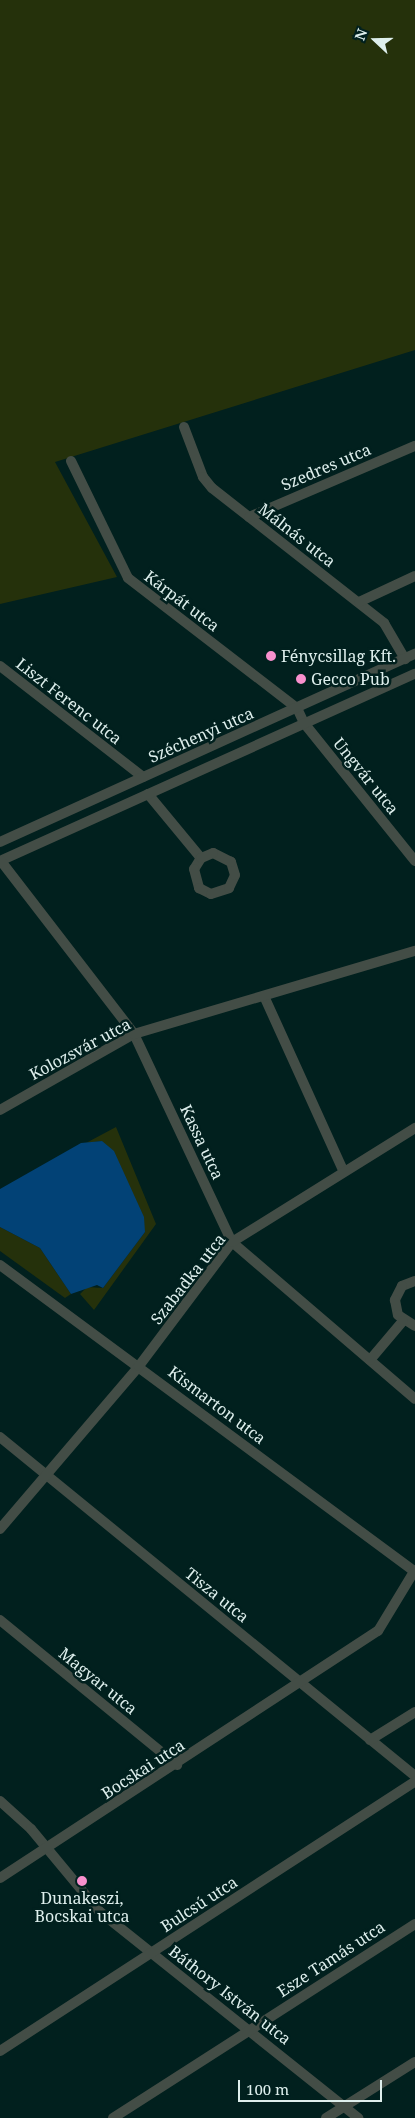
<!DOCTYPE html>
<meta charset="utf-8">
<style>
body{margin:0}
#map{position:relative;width:415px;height:2118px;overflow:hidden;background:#01201e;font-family:"Noto Serif",serif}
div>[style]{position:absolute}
.green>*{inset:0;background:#25310b}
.water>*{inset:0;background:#024276}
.minor>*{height:10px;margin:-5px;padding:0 5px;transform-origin:5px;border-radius:5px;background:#434d46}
.dots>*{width:14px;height:14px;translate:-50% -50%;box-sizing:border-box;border:2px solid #01201e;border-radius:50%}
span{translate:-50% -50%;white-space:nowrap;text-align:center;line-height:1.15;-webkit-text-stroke:5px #01201e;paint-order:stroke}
.street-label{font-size:16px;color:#deefed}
.poi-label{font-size:16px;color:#deefed}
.left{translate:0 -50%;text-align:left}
.north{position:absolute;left:350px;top:15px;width:50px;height:50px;-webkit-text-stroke:4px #01201e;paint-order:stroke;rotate:291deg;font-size:14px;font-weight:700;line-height:20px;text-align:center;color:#deefed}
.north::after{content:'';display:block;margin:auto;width:18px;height:22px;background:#deefed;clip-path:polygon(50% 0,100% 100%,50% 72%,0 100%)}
.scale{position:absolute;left:238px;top:2080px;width:144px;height:22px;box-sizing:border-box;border:2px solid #deefed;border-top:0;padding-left:6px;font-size:15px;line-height:18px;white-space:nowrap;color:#deefed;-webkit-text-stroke:4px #01201e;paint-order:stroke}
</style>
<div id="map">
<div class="green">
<div style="clip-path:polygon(0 0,415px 0,415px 350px,55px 462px,117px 577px,0 604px)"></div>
<div style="clip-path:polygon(116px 1127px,156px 1224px,94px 1310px,80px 1294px,87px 1287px,103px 1288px,145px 1232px,102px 1141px,86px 1143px)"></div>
<div style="clip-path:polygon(0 1227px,40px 1248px,71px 1294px,65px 1298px,0 1251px)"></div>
</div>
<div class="water">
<div style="clip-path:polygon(102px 1141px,114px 1151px,144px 1217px,145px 1232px,103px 1288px,97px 1285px,71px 1294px,40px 1248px,0 1227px,0 1189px,81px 1143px)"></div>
</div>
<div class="minor">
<div style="left:184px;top:427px;width:53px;rotate:69.2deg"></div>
<div style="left:203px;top:477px;width:14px;rotate:51deg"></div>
<div style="left:212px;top:488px;width:219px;rotate:38.1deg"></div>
<div style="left:384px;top:623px;width:42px;rotate:59.7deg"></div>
<div style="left:71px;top:461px;width:130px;rotate:64deg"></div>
<div style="left:128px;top:578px;width:213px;rotate:37.6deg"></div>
<div style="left:297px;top:708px;width:17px;rotate:65deg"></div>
<div style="left:304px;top:723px;width:177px;rotate:51.2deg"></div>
<div style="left:249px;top:517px;width:181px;rotate:-23.2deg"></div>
<div style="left:359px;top:602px;width:62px;rotate:-24.9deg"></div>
<div style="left:0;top:666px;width:181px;rotate:37.8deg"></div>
<div style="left:148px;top:794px;width:83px;rotate:50.4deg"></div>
<div style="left:201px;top:858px;width:13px;rotate:122deg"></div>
<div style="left:194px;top:869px;width:20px;rotate:75deg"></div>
<div style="left:199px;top:888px;width:13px;rotate:27deg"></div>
<div style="left:211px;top:894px;width:19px;rotate:-18deg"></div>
<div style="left:229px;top:888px;width:14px;rotate:-65deg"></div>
<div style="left:235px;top:875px;width:14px;rotate:-107deg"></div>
<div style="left:231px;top:862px;width:20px;rotate:-153deg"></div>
<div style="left:213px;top:853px;width:13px;rotate:157deg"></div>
<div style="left:0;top:842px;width:456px;rotate:-24.4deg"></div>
<div style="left:0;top:861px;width:455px;rotate:-24.3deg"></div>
<div style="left:1px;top:861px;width:218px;rotate:52.4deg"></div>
<div style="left:134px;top:1034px;width:230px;rotate:64.8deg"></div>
<div style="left:232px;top:1242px;width:241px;rotate:40.6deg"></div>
<div style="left:264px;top:996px;width:193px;rotate:65.6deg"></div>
<div style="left:0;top:1110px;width:154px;rotate:-29.6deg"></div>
<div style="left:134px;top:1034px;width:293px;rotate:-16.5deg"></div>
<div style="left:0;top:1265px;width:515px;rotate:36.47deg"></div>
<div style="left:415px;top:1281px;width:14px;rotate:159deg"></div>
<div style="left:402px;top:1286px;width:16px;rotate:117deg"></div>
<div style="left:395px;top:1300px;width:15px;rotate:79deg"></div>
<div style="left:398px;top:1315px;width:20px;rotate:33deg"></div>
<div style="left:370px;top:1360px;width:51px;rotate:-49.8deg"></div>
<div style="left:0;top:1437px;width:536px;rotate:39.24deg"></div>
<div style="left:0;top:1529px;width:214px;rotate:-49.5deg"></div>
<div style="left:139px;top:1366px;width:155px;rotate:-53.1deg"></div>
<div style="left:232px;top:1242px;width:216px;rotate:-31.9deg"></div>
<div style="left:0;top:1620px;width:229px;rotate:39.3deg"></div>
<div style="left:370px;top:1740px;width:53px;rotate:-31.9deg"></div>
<div style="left:0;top:1801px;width:42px;rotate:42.1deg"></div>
<div style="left:31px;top:1829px;width:107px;rotate:50.3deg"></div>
<div style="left:99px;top:1911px;width:332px;rotate:38.6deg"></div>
<div style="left:0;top:1878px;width:452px;rotate:-33.2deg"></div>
<div style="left:378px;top:1631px;width:71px;rotate:-58.8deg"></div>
<div style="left:0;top:2051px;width:495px;rotate:-33deg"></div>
<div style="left:113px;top:2118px;width:359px;rotate:-32.7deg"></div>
<div style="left:326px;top:2118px;width:105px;rotate:-32.2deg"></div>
</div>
<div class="dots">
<div style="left:271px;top:656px;background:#f890cd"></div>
<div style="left:301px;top:679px;background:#f890cd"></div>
<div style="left:82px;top:1881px;background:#f890cd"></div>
</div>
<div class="street-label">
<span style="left:326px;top:467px;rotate:-23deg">Szedres utca</span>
<span style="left:297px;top:535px;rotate:38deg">Málnás utca</span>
<span style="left:182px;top:601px;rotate:37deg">Kárpát utca</span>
<span style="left:69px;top:701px;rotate:38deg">Liszt Ferenc utca</span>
<span style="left:201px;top:735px;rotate:-24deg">Széchenyi utca</span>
<span style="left:366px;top:776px;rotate:51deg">Ungvár utca</span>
<span style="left:80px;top:1049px;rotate:-28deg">Kolozsvár utca</span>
<span style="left:202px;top:1142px;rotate:65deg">Kassa utca</span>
<span style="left:188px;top:1279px;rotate:-52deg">Szabadka utca</span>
<span style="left:217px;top:1405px;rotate:37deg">Kismarton utca</span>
<span style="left:217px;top:1595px;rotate:39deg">Tisza utca</span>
<span style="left:98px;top:1681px;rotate:39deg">Magyar utca</span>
<span style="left:143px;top:1769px;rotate:-33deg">Bocskai utca</span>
<span style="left:199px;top:1904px;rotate:-33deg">Bulcsú utca</span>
<span style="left:331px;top:1959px;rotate:-33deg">Esze Tamás utca</span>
<span style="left:230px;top:1995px;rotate:38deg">Báthory István utca</span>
</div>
<div class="poi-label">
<span class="left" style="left:281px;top:656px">Fénycsillag Kft.</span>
<span class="left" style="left:311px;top:679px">Gecco Pub</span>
<span style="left:82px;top:1907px">Dunakeszi,<br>Bocskai utca</span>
</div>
<div class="north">N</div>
<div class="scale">100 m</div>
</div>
